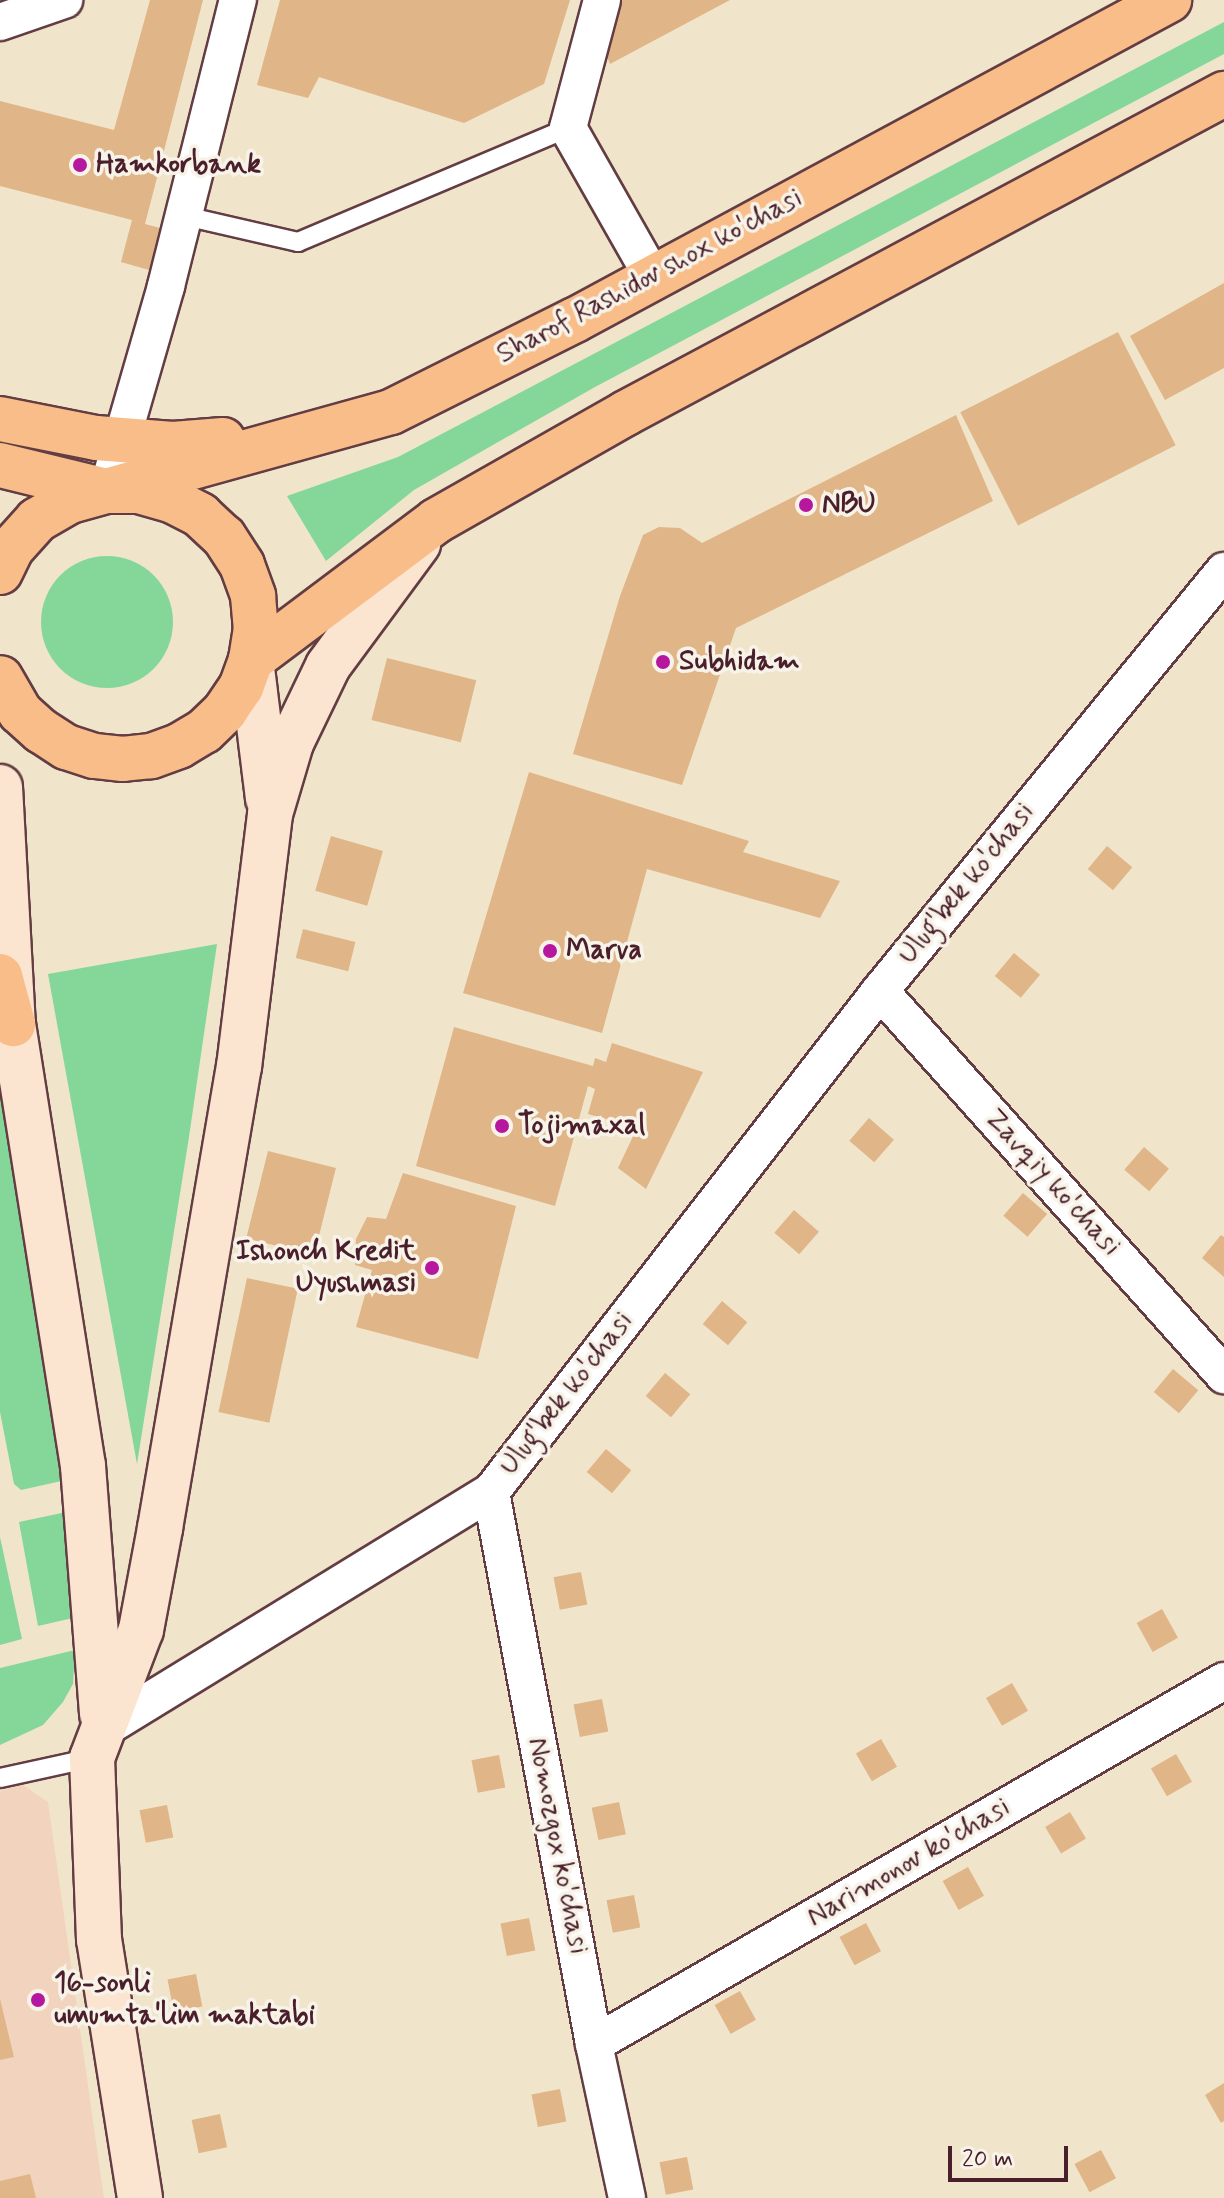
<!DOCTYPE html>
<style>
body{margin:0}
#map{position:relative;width:1224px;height:2198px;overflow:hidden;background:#f0e5cb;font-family:Mynerve,sans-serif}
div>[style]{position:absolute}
.built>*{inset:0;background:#f2d4be}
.green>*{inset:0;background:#84d799}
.round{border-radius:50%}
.building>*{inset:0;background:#e0b588;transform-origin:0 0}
.roads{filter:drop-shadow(2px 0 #633d43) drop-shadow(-2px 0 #633d43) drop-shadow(0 2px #633d43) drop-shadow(0 -2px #633d43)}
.lane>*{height:18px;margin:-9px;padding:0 9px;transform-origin:9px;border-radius:9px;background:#fff}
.street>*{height:36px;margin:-18px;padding:0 18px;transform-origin:18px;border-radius:18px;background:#fff}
.secondary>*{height:44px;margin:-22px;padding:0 22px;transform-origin:22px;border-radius:22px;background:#fce5d0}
.primary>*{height:44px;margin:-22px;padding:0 22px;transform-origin:22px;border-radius:22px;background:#f8bd89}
.dots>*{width:22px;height:22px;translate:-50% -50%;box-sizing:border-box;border:4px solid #f7f3e8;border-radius:50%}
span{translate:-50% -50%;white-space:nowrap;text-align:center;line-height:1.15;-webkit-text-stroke:7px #f7f3e8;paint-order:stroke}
.poi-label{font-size:28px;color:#4a1f2b;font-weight:700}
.left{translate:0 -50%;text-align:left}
.right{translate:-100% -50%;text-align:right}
.street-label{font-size:28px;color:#4a1f2b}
.scale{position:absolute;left:948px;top:2146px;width:120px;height:36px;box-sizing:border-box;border:4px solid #4a1f2b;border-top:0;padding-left:10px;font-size:24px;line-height:28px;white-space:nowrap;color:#4a1f2b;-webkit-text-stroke:6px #f7f3e8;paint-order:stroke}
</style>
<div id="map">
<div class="built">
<div style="clip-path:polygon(23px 1785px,48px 1802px,104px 2198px,0 2198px,0 1791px)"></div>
</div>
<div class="green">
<div style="clip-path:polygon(1224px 22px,1224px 54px,595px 387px,414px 490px,326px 561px,287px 496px,398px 457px)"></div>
<div class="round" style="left:41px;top:556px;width:132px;height:132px"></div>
<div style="clip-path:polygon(217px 944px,189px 1137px,137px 1464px,48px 974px)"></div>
<div style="clip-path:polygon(0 1087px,66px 1480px,21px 1490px,14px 1484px,0 1412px)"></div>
<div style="clip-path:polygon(71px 1511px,73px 1618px,38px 1626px,19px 1522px)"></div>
<div style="clip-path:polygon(0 1537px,22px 1639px,0 1645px)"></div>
<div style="clip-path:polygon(75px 1650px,73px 1684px,63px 1702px,43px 1725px,0 1745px,0 1668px)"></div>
</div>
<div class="building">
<div style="clip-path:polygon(150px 0,203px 0,145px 224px,160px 228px,149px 270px,121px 262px,132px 220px,0 186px,0 101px,114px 130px)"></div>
<div style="clip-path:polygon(280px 0,570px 0,544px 84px,464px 123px,319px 77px,308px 98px,257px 85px)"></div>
<div style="clip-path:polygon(619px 0,730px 0,610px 64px,604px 49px)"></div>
<div style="clip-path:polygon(1224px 283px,1224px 368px,1165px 400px,1130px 336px)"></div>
<div style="left:1118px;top:332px;width:127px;height:177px;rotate:63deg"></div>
<div style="clip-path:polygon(956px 415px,993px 501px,736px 628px,682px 785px,573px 754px,620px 596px,643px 535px,659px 527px,680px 528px,702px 543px)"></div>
<div style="left:387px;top:658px;width:92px;height:64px;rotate:14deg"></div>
<div style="clip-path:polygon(529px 772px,749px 841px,743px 852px,840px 881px,820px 918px,647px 869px,602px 1033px,463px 993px)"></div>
<div style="left:331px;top:836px;width:54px;height:57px;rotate:16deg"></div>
<div style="left:1107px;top:846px;width:33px;height:30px;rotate:40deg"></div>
<div style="left:303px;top:929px;width:54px;height:30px;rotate:14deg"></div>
<div style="left:1014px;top:953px;width:34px;height:30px;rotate:40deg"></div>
<div style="clip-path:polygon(454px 1027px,593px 1066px,595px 1058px,606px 1062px,612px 1043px,703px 1072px,646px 1189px,618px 1168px,637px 1128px,588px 1114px,595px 1089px,588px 1086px,555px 1206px,416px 1166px)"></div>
<div style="left:869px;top:1118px;width:33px;height:30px;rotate:41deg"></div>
<div style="left:1144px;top:1147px;width:33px;height:30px;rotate:41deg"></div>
<div style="left:268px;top:1151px;width:70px;height:90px;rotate:14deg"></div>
<div style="clip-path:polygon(403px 1173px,516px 1206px,478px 1359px,356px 1327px,372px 1270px,355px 1265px,356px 1239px,367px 1217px,386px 1219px)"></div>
<div style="left:1023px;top:1193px;width:32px;height:30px;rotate:41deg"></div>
<div style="left:794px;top:1210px;width:33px;height:30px;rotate:41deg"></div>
<div style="clip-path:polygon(1221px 1235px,1224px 1237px,1224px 1277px,1202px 1258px)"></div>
<div style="left:247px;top:1278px;width:52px;height:137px;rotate:12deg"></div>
<div style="left:722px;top:1301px;width:33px;height:30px;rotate:40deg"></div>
<div style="left:1173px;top:1369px;width:33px;height:30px;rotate:40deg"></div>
<div style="left:665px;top:1373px;width:33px;height:30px;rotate:40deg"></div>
<div style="left:606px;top:1449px;width:33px;height:30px;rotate:40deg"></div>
<div style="left:581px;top:1572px;width:33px;height:28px;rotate:79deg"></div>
<div style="left:1162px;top:1609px;width:33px;height:29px;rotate:61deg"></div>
<div style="left:1012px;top:1683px;width:32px;height:30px;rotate:60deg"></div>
<div style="left:602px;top:1699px;width:33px;height:29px;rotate:79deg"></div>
<div style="left:881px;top:1739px;width:32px;height:29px;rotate:60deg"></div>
<div style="left:1176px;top:1754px;width:32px;height:29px;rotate:60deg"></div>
<div style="left:499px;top:1755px;width:33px;height:28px;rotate:79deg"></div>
<div style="left:619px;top:1802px;width:33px;height:28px;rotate:78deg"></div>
<div style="left:167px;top:1805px;width:33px;height:28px;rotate:79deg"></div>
<div style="left:1070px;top:1812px;width:31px;height:29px;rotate:59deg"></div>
<div style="left:968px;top:1867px;width:33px;height:29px;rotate:61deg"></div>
<div style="left:634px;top:1895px;width:33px;height:28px;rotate:79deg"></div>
<div style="left:529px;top:1918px;width:33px;height:29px;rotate:79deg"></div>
<div style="left:866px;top:1923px;width:32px;height:30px;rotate:62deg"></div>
<div style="left:196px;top:1974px;width:33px;height:29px;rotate:79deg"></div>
<div style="left:740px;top:1991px;width:33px;height:29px;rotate:61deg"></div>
<div style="clip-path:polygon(0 1999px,14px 2057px,0 2060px)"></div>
<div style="clip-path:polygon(1224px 2083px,1224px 2121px,1221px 2123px,1205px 2095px)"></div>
<div style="left:560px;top:2089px;width:33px;height:29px;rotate:79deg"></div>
<div style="left:220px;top:2114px;width:34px;height:29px;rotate:78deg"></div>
<div style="left:1101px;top:2150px;width:32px;height:30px;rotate:62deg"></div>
<div style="left:687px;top:2157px;width:33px;height:28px;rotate:79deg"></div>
<div style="clip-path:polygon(30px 2174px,36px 2198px,0 2198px,0 2181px)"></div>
</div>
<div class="roads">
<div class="lane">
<div style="left:185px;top:216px;width:116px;rotate:13deg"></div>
<div style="left:298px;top:242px;width:293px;rotate:-22.9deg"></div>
<div style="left:0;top:1778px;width:94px;rotate:-12.3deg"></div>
</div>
<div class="street">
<div style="left:602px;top:0;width:132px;rotate:104.9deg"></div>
<div style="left:568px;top:128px;width:170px;rotate:60.4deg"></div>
<div style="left:0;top:22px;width:68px;rotate:-19deg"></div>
<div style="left:107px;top:491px;width:213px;rotate:-73.9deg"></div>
<div style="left:166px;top:286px;width:295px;rotate:-75.9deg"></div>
<div style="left:880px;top:991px;width:516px;rotate:48.14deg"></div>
<div style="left:491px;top:1492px;width:562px;rotate:79.43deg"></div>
<div style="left:594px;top:2044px;width:157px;rotate:77.9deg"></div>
<div style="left:102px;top:1730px;width:456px;rotate:-31.5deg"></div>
<div style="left:491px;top:1492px;width:634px;rotate:-52.17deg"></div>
<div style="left:880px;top:991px;width:543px;rotate:-50.68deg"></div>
<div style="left:594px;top:2044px;width:727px;rotate:-29.95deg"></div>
</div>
<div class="secondary">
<div style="left:251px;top:660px;width:140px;rotate:83deg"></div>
<div style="left:0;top:787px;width:237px;rotate:86.9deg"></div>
<div style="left:13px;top:1024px;width:448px;rotate:81deg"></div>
<div style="left:83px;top:1466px;width:249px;rotate:85.6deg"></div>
<div style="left:140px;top:2198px;width:261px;rotate:-99deg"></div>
<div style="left:99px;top:1940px;width:182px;rotate:-92.2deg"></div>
<div style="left:92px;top:1758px;width:137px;rotate:-69.1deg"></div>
<div style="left:141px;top:1630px;width:104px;rotate:-79.4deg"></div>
<div style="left:160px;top:1528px;width:468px;rotate:-80.3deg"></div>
<div style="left:239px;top:1067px;width:255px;rotate:-83deg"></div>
<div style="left:270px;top:814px;width:74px;rotate:-73.5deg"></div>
<div style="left:291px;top:743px;width:85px;rotate:-64.3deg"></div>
<div style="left:328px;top:666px;width:152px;rotate:-53.6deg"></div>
</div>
<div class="primary">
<div style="left:0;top:419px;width:98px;rotate:11.2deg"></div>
<div style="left:96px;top:438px;width:77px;rotate:4.5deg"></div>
<div style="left:173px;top:444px;width:50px;rotate:-4.6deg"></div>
<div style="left:0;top:465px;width:110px;rotate:13.7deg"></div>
<div style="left:107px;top:491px;width:32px"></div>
<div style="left:139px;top:491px;width:33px;rotate:16deg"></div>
<div style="left:171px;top:500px;width:33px;rotate:27deg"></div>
<div style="left:200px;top:515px;width:33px;rotate:43deg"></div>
<div style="left:224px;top:537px;width:33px;rotate:57deg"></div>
<div style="left:242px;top:565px;width:33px;rotate:70deg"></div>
<div style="left:253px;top:596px;width:32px;rotate:85deg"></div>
<div style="left:256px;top:628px;width:32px;rotate:99deg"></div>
<div style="left:251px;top:660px;width:29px;rotate:110deg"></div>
<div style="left:241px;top:687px;width:29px;rotate:124deg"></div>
<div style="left:225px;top:711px;width:29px;rotate:136deg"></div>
<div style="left:204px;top:731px;width:29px;rotate:149deg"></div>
<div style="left:179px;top:746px;width:30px;rotate:160deg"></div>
<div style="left:151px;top:756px;width:28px;rotate:174deg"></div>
<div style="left:123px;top:759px;width:29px;rotate:-174deg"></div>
<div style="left:94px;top:756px;width:29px;rotate:-162deg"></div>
<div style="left:66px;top:747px;width:30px;rotate:-147deg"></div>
<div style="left:41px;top:731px;width:28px;rotate:-138deg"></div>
<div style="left:20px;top:712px;width:39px;rotate:-120deg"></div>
<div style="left:0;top:572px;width:25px;rotate:-64deg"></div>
<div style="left:11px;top:549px;width:39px;rotate:-48deg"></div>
<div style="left:37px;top:520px;width:38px;rotate:-30deg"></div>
<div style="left:70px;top:501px;width:333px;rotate:-15.5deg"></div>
<div style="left:391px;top:412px;width:206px;rotate:-26.6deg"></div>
<div style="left:575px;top:320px;width:675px;rotate:-28.31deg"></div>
<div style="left:251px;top:660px;width:231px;rotate:-36.9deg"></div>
<div style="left:436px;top:521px;width:219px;rotate:-29.6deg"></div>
<div style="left:626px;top:413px;width:678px;rotate:-28.08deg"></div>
<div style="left:0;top:976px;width:50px;rotate:74.8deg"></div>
</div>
</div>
<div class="dots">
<div style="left:80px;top:165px;background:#b5179e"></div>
<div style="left:806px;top:505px;background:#b5179e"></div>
<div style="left:663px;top:662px;background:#b5179e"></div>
<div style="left:550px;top:951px;background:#b5179e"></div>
<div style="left:502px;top:1126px;background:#b5179e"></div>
<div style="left:432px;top:1268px;background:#b5179e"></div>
<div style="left:38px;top:2000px;background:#b5179e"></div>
</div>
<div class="poi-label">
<span class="left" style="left:96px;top:165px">Hamkorbank</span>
<span class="left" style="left:822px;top:505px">NBU</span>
<span class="left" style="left:679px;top:662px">Subhidam</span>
<span class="left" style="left:566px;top:951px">Marva</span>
<span class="left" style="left:518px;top:1126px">Tojimaxal</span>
<span class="right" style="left:416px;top:1268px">Ishonch Kredit<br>Uyushmasi</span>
<span class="left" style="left:54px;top:2000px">16-sonli<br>umumta'lim maktabi</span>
</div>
<div class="street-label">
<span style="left:650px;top:277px;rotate:-28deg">Sharof Rashidov shox ko'chasi</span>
<span style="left:967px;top:884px;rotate:-51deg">Ulug'bek ko'chasi</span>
<span style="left:1052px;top:1183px;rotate:48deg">Zavqiy ko'chasi</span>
<span style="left:567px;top:1394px;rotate:-52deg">Ulug'bek ko'chasi</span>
<span style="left:557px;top:1846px;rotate:79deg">Nomozgox ko'chasi</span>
<span style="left:909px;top:1863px;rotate:-30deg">Narimonov ko'chasi</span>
</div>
<div class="scale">20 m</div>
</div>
